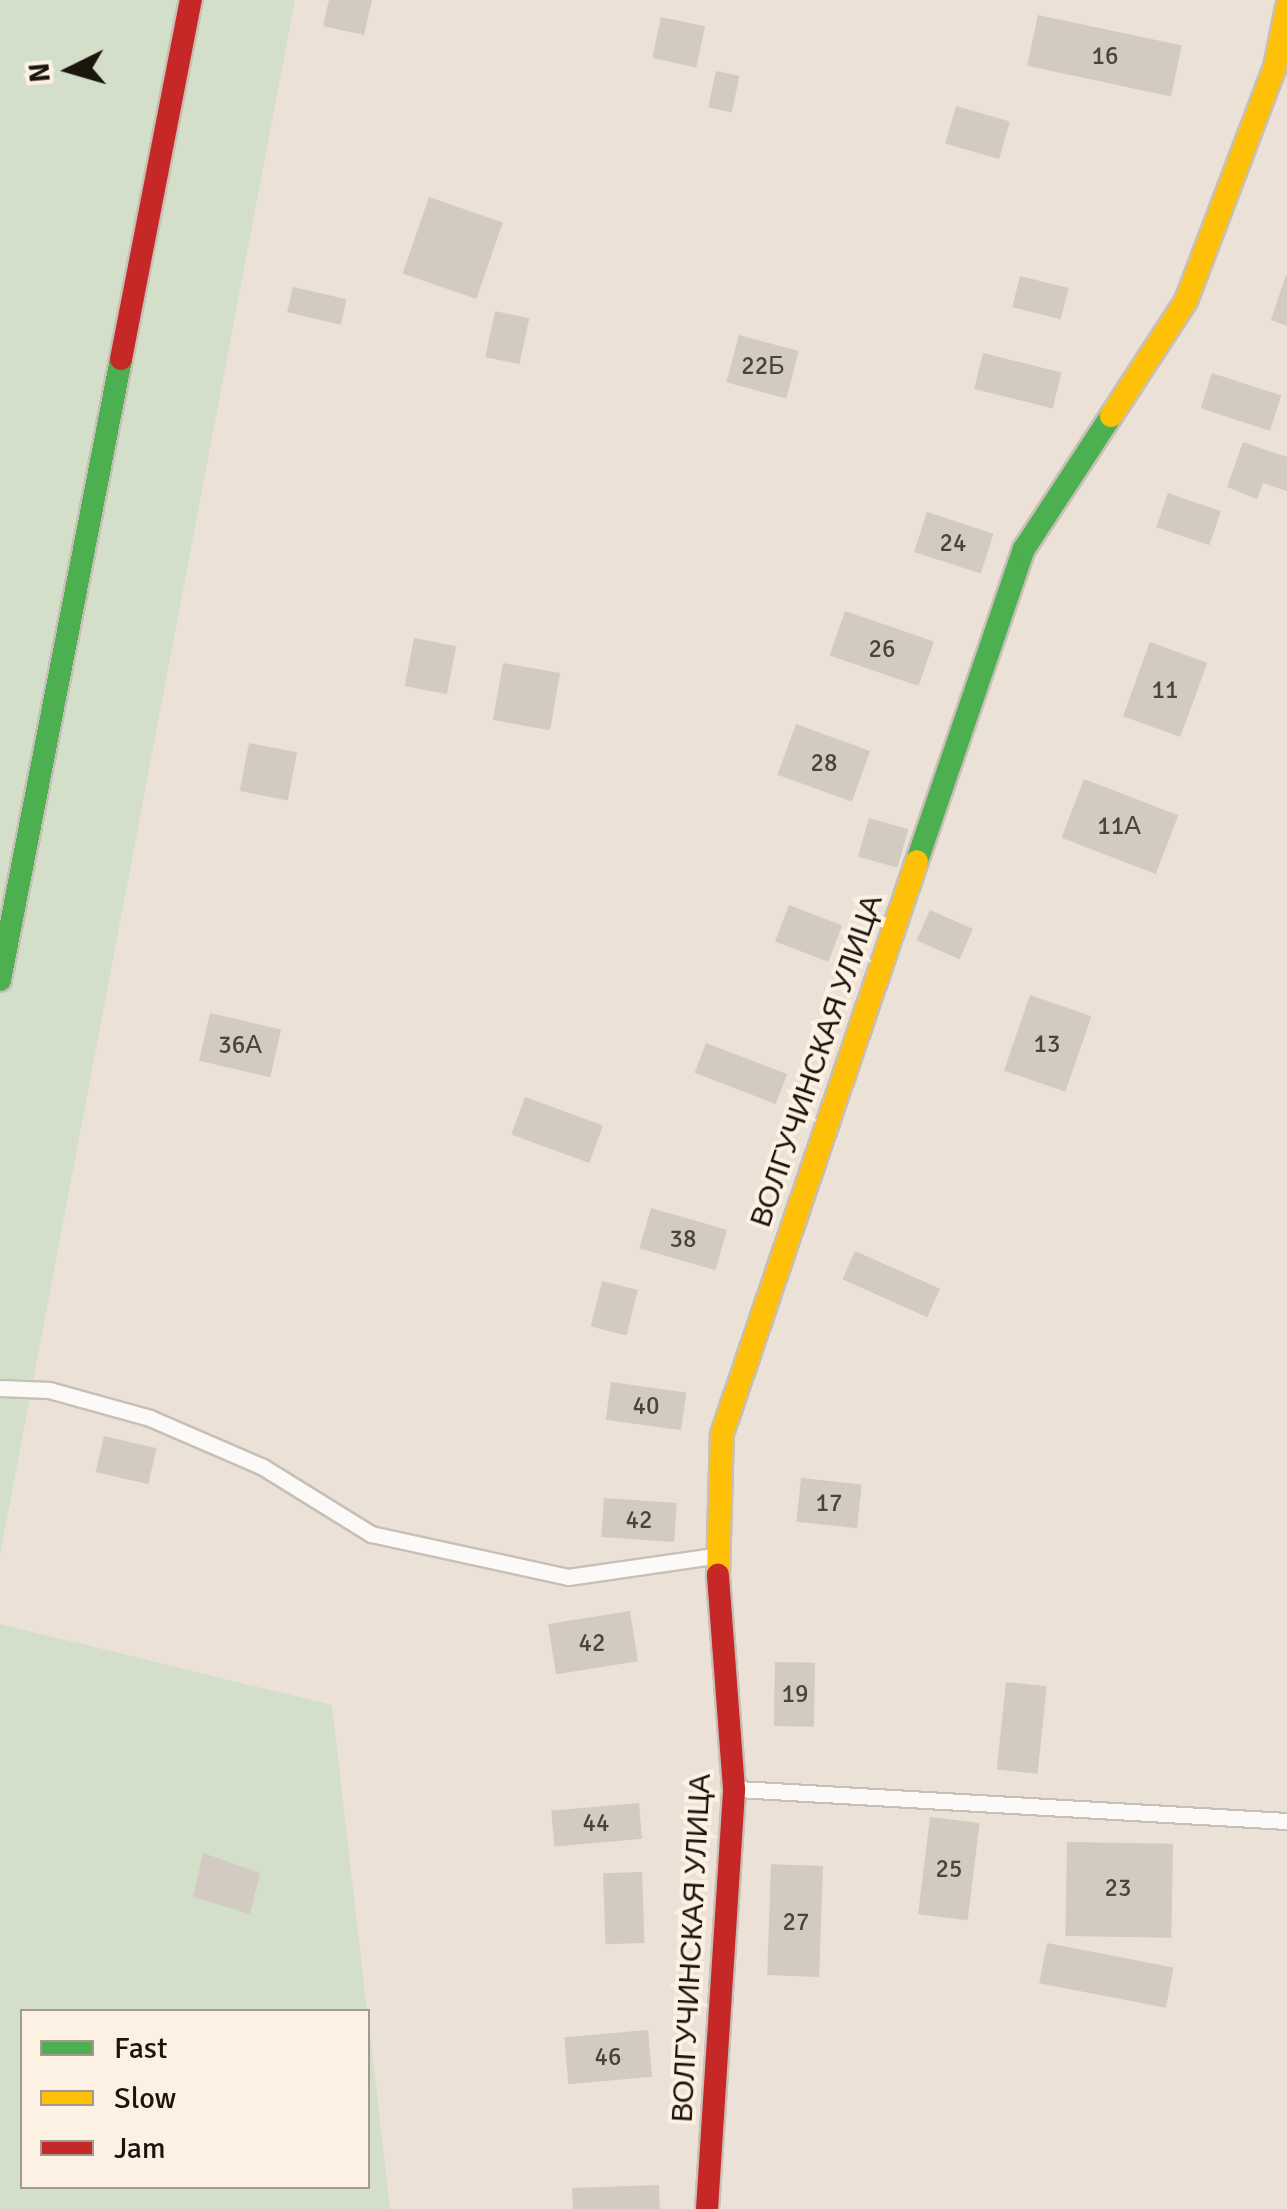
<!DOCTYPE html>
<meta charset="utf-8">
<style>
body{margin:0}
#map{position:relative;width:1287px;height:2209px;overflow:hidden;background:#ece1d6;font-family:Signika,sans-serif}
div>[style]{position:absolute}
.green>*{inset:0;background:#d4dfca}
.building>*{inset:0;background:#d3cac1;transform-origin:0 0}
.roads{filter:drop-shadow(2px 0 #c8c0b7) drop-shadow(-2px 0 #c8c0b7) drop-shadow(0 2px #c8c0b7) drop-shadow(0 -2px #c8c0b7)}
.lane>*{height:15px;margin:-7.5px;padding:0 7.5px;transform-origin:7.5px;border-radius:7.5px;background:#fcfaf9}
.fast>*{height:22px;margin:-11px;padding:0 11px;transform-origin:11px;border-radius:11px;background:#4caf50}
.slow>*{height:22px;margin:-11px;padding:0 11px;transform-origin:11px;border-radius:11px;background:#ffc107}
.jam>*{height:22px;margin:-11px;padding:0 11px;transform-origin:11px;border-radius:11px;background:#c62828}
span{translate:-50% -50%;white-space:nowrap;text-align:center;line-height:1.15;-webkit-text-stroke:8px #fdf1e4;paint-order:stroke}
.number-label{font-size:25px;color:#4c443c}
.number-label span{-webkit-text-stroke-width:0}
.street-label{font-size:30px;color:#1c150d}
.legend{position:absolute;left:20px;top:2009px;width:350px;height:180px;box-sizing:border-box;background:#fdf1e4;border:2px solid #a3998e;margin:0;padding:12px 18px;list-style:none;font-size:30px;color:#1c150d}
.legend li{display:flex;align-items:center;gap:20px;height:50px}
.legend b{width:50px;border:2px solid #a3998e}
.north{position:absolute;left:20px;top:20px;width:100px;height:100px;-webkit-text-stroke:8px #fdf1e4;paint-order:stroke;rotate:265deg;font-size:28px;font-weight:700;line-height:40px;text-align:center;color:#1c150d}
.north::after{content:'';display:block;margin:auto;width:35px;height:45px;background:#1c150d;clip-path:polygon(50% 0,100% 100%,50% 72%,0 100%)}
</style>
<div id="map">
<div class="green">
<div style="clip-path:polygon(0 0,295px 0,0 1555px)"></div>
<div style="clip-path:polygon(0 1624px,332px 1705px,367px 2011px,22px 2012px,22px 2186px,368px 2186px,368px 2015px,390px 2209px,0 2209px)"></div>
</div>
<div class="building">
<div style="clip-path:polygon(329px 0,372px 0,364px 35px,323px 26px)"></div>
<div style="left:1038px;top:15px;width:147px;height:52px;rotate:12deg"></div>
<div style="left:661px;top:17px;width:45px;height:42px;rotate:12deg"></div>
<div style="left:716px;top:71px;width:24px;height:37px;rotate:12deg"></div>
<div style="left:956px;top:106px;width:56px;height:39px;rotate:16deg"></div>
<div style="left:429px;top:197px;width:78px;height:81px;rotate:19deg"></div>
<div style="clip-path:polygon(1286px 275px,1287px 275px,1287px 326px,1271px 320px)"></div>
<div style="left:1020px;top:276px;width:50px;height:32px;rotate:14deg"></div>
<div style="left:293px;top:287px;width:55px;height:26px;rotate:13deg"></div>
<div style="left:495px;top:311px;width:35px;height:47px;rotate:12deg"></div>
<div style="left:739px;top:335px;width:62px;height:49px;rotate:15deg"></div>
<div style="left:983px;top:353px;width:81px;height:37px;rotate:14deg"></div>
<div style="left:1212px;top:373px;width:73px;height:37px;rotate:18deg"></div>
<div style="clip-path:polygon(1243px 442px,1287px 457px,1287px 491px,1263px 483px,1257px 499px,1227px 487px)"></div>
<div style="left:1168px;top:493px;width:56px;height:36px;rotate:19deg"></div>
<div style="left:927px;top:512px;width:70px;height:42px;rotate:18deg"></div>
<div style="left:845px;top:611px;width:94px;height:47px;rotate:19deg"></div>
<div style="left:414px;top:638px;width:43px;height:49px;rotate:11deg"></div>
<div style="left:1150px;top:642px;width:61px;height:79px;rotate:20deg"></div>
<div style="left:503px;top:663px;width:58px;height:58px;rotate:10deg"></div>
<div style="left:796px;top:724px;width:79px;height:54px;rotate:20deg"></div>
<div style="left:249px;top:743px;width:49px;height:49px;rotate:11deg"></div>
<div style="left:1084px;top:779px;width:101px;height:63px;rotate:21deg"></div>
<div style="left:869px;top:818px;width:41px;height:40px;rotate:16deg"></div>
<div style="left:789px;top:905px;width:57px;height:39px;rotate:21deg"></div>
<div style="left:930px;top:910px;width:47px;height:33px;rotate:24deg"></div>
<div style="left:1030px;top:995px;width:65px;height:80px;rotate:19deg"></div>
<div style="left:210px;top:1013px;width:73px;height:49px;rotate:13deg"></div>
<div style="left:706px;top:1043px;width:87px;height:32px;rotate:21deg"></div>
<div style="left:525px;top:1097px;width:83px;height:40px;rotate:20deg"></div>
<div style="left:651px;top:1208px;width:79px;height:42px;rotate:16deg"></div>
<div style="left:855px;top:1251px;width:93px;height:31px;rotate:24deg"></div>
<div style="left:602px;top:1281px;width:37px;height:47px;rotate:14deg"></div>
<div style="left:611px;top:1382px;width:76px;height:38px;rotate:8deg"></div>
<div style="left:104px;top:1436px;width:54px;height:37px;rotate:13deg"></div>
<div style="left:801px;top:1478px;width:61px;height:44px;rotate:6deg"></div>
<div style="left:604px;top:1498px;width:73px;height:39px;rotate:4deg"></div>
<div style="left:630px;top:1611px;width:51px;height:83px;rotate:81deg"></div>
<div style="left:775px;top:1662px;width:40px;height:64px;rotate:1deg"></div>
<div style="left:1006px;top:1682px;width:41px;height:88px;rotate:6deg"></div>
<div style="left:639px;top:1803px;width:36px;height:88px;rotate:85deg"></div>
<div style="left:930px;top:1817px;width:50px;height:98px;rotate:7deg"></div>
<div style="left:1067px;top:1842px;width:106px;height:94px;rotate:1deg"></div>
<div style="clip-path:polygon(203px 1853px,260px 1873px,250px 1914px,193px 1897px)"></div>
<div style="left:823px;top:1866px;width:111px;height:52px;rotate:92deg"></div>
<div style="left:642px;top:1872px;width:71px;height:39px;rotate:88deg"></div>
<div style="left:1047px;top:1943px;width:129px;height:41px;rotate:11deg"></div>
<div style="left:648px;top:2030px;width:47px;height:84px;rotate:85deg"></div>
<div style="left:659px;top:2185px;width:24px;height:87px;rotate:88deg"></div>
</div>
<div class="roads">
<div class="lane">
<div style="left:0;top:1388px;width:49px;rotate:2.3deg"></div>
<div style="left:49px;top:1390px;width:105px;rotate:15.5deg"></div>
<div style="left:150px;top:1418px;width:123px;rotate:23.4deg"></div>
<div style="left:263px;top:1467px;width:127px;rotate:31.8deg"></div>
<div style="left:371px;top:1534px;width:202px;rotate:12.3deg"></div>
<div style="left:568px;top:1577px;width:148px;rotate:-8.2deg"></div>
<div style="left:738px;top:1789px;width:550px;rotate:3.34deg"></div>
</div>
<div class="fast">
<div style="left:917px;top:861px;width:330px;rotate:-71.1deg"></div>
<div style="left:1024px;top:549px;width:159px;rotate:-56.8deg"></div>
<div style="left:0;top:980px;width:633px;rotate:-78.97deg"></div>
</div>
<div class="slow">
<div style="left:1111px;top:416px;width:137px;rotate:-56.9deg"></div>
<div style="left:1186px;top:301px;width:250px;rotate:-69.2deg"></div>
<div style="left:1275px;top:67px;width:61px;rotate:-78.7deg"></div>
<div style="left:718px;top:1575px;width:141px;rotate:-88.4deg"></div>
<div style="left:722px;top:1434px;width:605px;rotate:-71.21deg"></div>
</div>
<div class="jam">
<div style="left:121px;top:359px;width:366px;rotate:-79deg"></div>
<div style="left:707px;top:2209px;width:421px;rotate:-86.3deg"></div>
<div style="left:734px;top:1789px;width:215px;rotate:-94.3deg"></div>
</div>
</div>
<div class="number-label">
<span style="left:1105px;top:56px">16</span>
<span style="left:763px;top:366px">22Б</span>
<span style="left:953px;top:543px">24</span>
<span style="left:882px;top:649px">26</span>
<span style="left:1165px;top:690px">11</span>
<span style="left:824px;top:763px">28</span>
<span style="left:1119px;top:826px">11А</span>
<span style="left:1047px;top:1044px">13</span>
<span style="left:240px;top:1045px">36А</span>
<span style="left:683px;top:1239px">38</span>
<span style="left:646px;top:1406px">40</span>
<span style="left:829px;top:1503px">17</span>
<span style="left:639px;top:1520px">42</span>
<span style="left:592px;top:1643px">42</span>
<span style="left:795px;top:1694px">19</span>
<span style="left:596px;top:1823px">44</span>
<span style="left:949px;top:1869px">25</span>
<span style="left:1118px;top:1888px">23</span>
<span style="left:796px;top:1922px">27</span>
<span style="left:608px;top:2057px">46</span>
</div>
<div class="street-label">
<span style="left:817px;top:1061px;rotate:-71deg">ВОЛГУЧИНСКАЯ УЛИЦА</span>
<span style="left:692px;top:1948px;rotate:-87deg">ВОЛГУЧИНСКАЯ УЛИЦА</span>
</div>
<ul class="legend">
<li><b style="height:12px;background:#4caf50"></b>Fast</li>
<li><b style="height:12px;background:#ffc107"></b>Slow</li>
<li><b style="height:12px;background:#c62828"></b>Jam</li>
</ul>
<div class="north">N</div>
</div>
